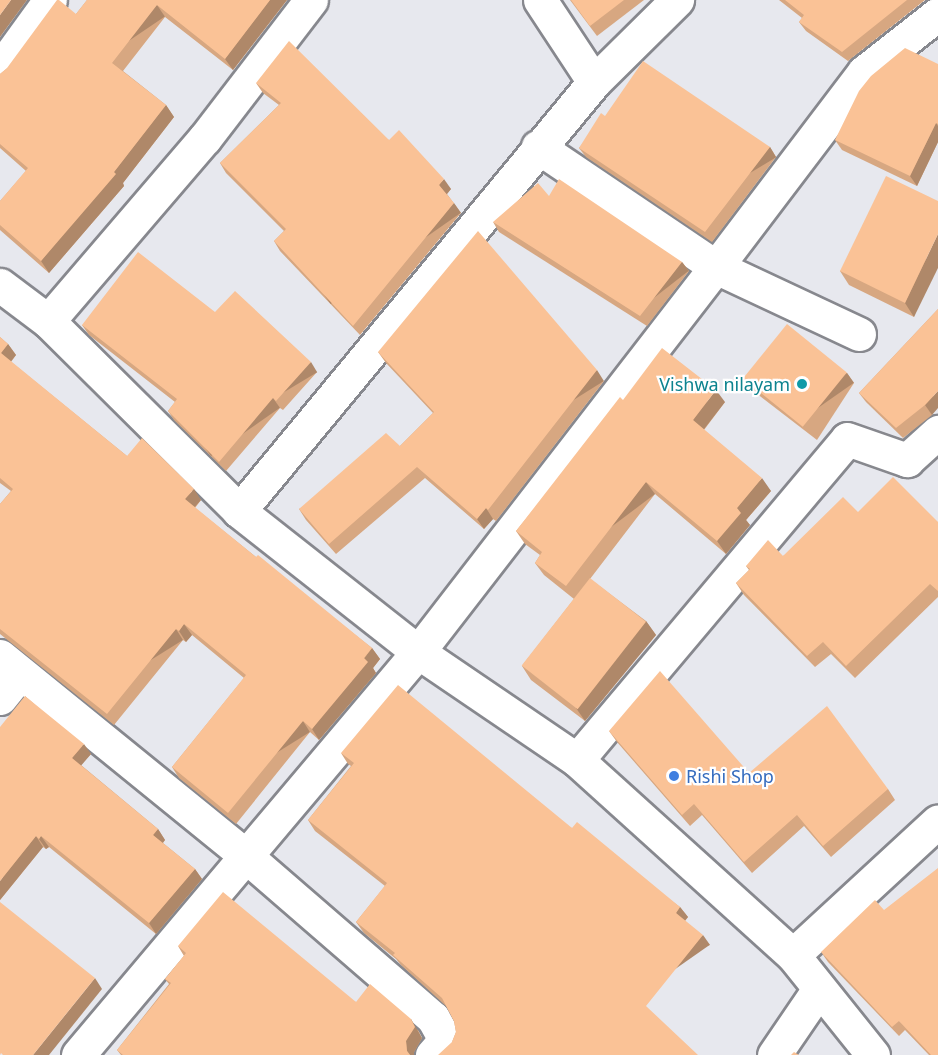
<!DOCTYPE html>
<style>
body{margin:0}
#map{position:relative;width:938px;height:1055px;overflow:hidden;background:#e7e8ee;font-family:"Noto Sans",sans-serif}
div>[style]{position:absolute}
.roads{filter:drop-shadow(2px 0 #87888e) drop-shadow(-2px 0 #87888e) drop-shadow(0 2px #87888e) drop-shadow(0 -2px #87888e)}
.minor>*{height:33px;margin:-16.5px;padding:0 16.5px;transform-origin:16.5px;border-radius:16.5px;background:#fff}
.wall>*{inset:0;background:#d7a781}
.shaded-wall>*{inset:0;background:#af8869;transform-origin:0 0}
.building>*{inset:0;background:#fac296;transform-origin:0 0}
.dots>*{width:16px;height:16px;translate:-50% -50%;box-sizing:border-box;border:3px solid #fff;border-radius:50%}
span{translate:-50% -50%;white-space:nowrap;text-align:center;line-height:1.15;-webkit-text-stroke:4.5px #fff;paint-order:stroke}
.culture-label{font-size:18px;color:#0d838f}
.right{translate:-100% -50%;text-align:right}
.shop-label{font-size:18px;color:#366cbe}
.left{translate:0 -50%;text-align:left}
</style>
<div id="map">
<div class="roads">
<div class="minor">
<div style="left:540px;top:0;width:98px;rotate:56.6deg"></div>
<div style="left:594px;top:82px;width:117px;rotate:-44.7deg"></div>
<div style="left:0;top:69px;width:85px;rotate:-54.1deg"></div>
<div style="left:0;top:285px;width:60px;rotate:36.9deg"></div>
<div style="left:48px;top:321px;width:269px;rotate:44.8deg"></div>
<div style="left:239px;top:511px;width:228px;rotate:38.2deg"></div>
<div style="left:418px;top:652px;width:192px;rotate:34.2deg"></div>
<div style="left:577px;top:760px;width:291px;rotate:42.1deg"></div>
<div style="left:48px;top:321px;width:241px;rotate:-49.4deg"></div>
<div style="left:205px;top:138px;width:174px;rotate:-52.5deg"></div>
<div style="left:859px;top:334px;width:158px;rotate:-154.9deg"></div>
<div style="left:716px;top:267px;width:245px;rotate:-52.8deg"></div>
<div style="left:864px;top:72px;width:94px;rotate:-38.1deg"></div>
<div style="left:239px;top:511px;width:557px;rotate:-50.39deg"></div>
<div style="left:0;top:656px;width:318px;rotate:39.1deg"></div>
<div style="left:247px;top:857px;width:246px;rotate:40.9deg"></div>
<div style="left:433px;top:1018px;width:25px;rotate:61deg"></div>
<div style="left:445px;top:1040px;width:20px;rotate:131deg"></div>
<div style="left:0;top:698px;width:32px;rotate:-51deg"></div>
<div style="left:577px;top:760px;width:419px;rotate:-49.9deg"></div>
<div style="left:847px;top:439px;width:64px;rotate:19.3deg"></div>
<div style="left:907px;top:460px;width:42px;rotate:-42.1deg"></div>
<div style="left:78px;top:1055px;width:527px;rotate:-49.85deg"></div>
<div style="left:418px;top:652px;width:487px;rotate:-52.3deg"></div>
<div style="left:716px;top:267px;width:215px;rotate:-146deg"></div>
<div style="left:774px;top:1055px;width:80px;rotate:-55.7deg"></div>
<div style="left:873px;top:1055px;width:128px;rotate:-128.7deg"></div>
<div style="left:793px;top:955px;width:197px;rotate:-42.7deg"></div>
</div>
</div>
<div class="wall">
<div style="clip-path:polygon(87px 0,287px 0,233px 70px,165px 17px,123px 71px,166px 105px,174px 117px,123px 183px,124px 186px,49px 273px,0 230px,0 201px,26px 171px,0 148px,0 74px,76px 14px)"></div>
<div style="clip-path:polygon(570px 0,644px 0,597px 36px)"></div>
<div style="clip-path:polygon(779px 0,925px 0,848px 61px,806px 31px,799px 22px,802px 18px)"></div>
<div style="clip-path:polygon(938px 64px,938px 142px,917px 186px,842px 150px,835px 140px)"></div>
<div style="clip-path:polygon(256px 83px,389px 140px,451px 189px,447px 194px,461px 213px,360px 335px,280px 251px,274px 241px,284px 231px,226px 173px,220px 163px,279px 105px,263px 93px)"></div>
<div style="clip-path:polygon(605px 116px,770px 147px,776px 157px,712px 242px,586px 157px,579px 148px)"></div>
<div style="clip-path:polygon(938px 201px,914px 317px,849px 285px,840px 271px)"></div>
<div style="clip-path:polygon(493px 222px,682px 262px,689px 271px,647px 326px,499px 232px)"></div>
<div style="clip-path:polygon(938px 309px,932px 415px,903px 438px,866px 402px,859px 393px)"></div>
<div style="clip-path:polygon(215px 312px,317px 372px,283px 410px,280px 408px,226px 471px,174px 420px,168px 411px,175px 402px,89px 335px,82px 325px)"></div>
<div style="clip-path:polygon(0 337px,8px 344px,16px 355px,11px 362px,127px 456px,201px 500px,195px 508px,256px 557px,372px 648px,380px 659px,373px 668px,376px 673px,319px 740px,310px 732px,236px 824px,179px 778px,172px 767px,244px 678px,192px 635px,186px 642px,183px 640px,114px 725px,0 634px,0 504px,11px 491px,0 483px)"></div>
<div style="clip-path:polygon(378px 352px,604px 381px,496px 521px,493px 519px,484px 529px,425px 478px,336px 554px,306px 520px,299px 509px,400px 446px,433px 413px,386px 363px)"></div>
<div style="clip-path:polygon(847px 373px,854px 383px,817px 440px,752px 390px,746px 381px)"></div>
<div style="clip-path:polygon(623px 400px,725px 402px,704px 430px,771px 491px,746px 520px,750px 525px,726px 554px,655px 494px,590px 579px,646px 621px,656px 635px,585px 721px,531px 680px,522px 666px,574px 599px,544px 575px,535px 563px,540px 555px,525px 544px,516px 531px)"></div>
<div style="clip-path:polygon(858px 512px,938px 522px,938px 597px,855px 678px,831px 654px,815px 667px,744px 595px,736px 583px,749px 570px,746px 566px,783px 556px)"></div>
<div style="clip-path:polygon(25px 696px,91px 754px,81px 765px,158px 829px,165px 840px,163px 843px,195px 869px,202px 879px,156px 934px,49px 847px,46px 849px,43px 847px,0 900px)"></div>
<div style="clip-path:polygon(609px 731px,749px 773px,888px 789px,895px 800px,831px 857px,804px 826px,752px 873px,702px 815px,690px 826px,617px 742px)"></div>
<div style="clip-path:polygon(341px 753px,572px 828px,680px 907px,688px 917px,685px 921px,710px 945px,452px 1042px,456px 1032px,454px 1021px,446px 1006px,401px 965px,396px 959px,364px 933px,356px 922px,385px 886px,315px 831px,308px 820px,351px 766px,348px 764px)"></div>
<div style="clip-path:polygon(178px 946px,356px 1002px,418px 1030px,422px 1038px,414px 1052px,414px 1055px,121px 1055px,117px 1050px,169px 984px,165px 979px,184px 956px)"></div>
<div style="clip-path:polygon(821px 952px,938px 1055px,929px 1055px,905px 1030px,899px 1036px,828px 962px)"></div>
</div>
<div class="shaded-wall">
<div style="clip-path:polygon(11px 0,27px 0,0 37px,0 15px)"></div>
<div style="clip-path:polygon(270px 0,287px 0,233px 70px,225px 59px)"></div>
<div style="left:157px;top:5px;width:14px;height:73px;rotate:56deg"></div>
<div style="clip-path:polygon(166px 105px,174px 117px,123px 183px,124px 186px,49px 273px,41px 261px,114px 172px)"></div>
<div style="clip-path:polygon(936px 123px,938px 126px,938px 142px,917px 186px,910px 176px)"></div>
<div style="left:770px;top:147px;width:12px;height:107px;rotate:59deg"></div>
<div style="clip-path:polygon(444px 179px,451px 189px,446px 195px,439px 185px)"></div>
<div style="left:454px;top:203px;width:12px;height:159px;rotate:55deg"></div>
<div style="clip-path:polygon(938px 234px,938px 268px,914px 317px,905px 303px)"></div>
<div style="left:682px;top:262px;width:11px;height:68px;rotate:52deg"></div>
<div style="clip-path:polygon(8px 344px,16px 355px,8px 365px,1px 353px)"></div>
<div style="left:311px;top:362px;width:12px;height:52px;rotate:59deg"></div>
<div style="left:597px;top:370px;width:13px;height:177px;rotate:58deg"></div>
<div style="left:847px;top:373px;width:12px;height:68px;rotate:55deg"></div>
<div style="clip-path:polygon(716px 390px,725px 402px,701px 433px,693px 420px)"></div>
<div style="clip-path:polygon(938px 391px,938px 408px,932px 415px,925px 405px)"></div>
<div style="left:273px;top:398px;width:12px;height:84px;rotate:55deg"></div>
<div style="clip-path:polygon(762px 478px,771px 491px,746px 520px,750px 525px,726px 554px,717px 541px,737px 508px)"></div>
<div style="left:646px;top:482px;width:15px;height:131px;rotate:53deg"></div>
<div style="clip-path:polygon(194px 489px,201px 500px,192px 510px,185px 499px)"></div>
<div style="clip-path:polygon(486px 508px,493px 519px,484px 529px,477px 519px)"></div>
<div style="clip-path:polygon(646px 621px,656px 635px,585px 721px,576px 708px)"></div>
<div style="clip-path:polygon(184px 624px,192px 635px,186px 642px,179px 631px)"></div>
<div style="left:176px;top:629px;width:13px;height:109px;rotate:58deg"></div>
<div style="clip-path:polygon(372px 648px,380px 659px,373px 668px,376px 673px,319px 740px,312px 729px)"></div>
<div style="left:303px;top:721px;width:13px;height:119px;rotate:58deg"></div>
<div style="clip-path:polygon(84px 744px,91px 754px,79px 768px,72px 758px)"></div>
<div style="clip-path:polygon(158px 829px,165px 840px,161px 845px,153px 835px)"></div>
<div style="clip-path:polygon(36px 836px,43px 847px,0 900px,0 881px)"></div>
<div style="clip-path:polygon(41px 836px,49px 847px,46px 849px,39px 839px)"></div>
<div style="clip-path:polygon(195px 869px,202px 879px,156px 934px,149px 923px)"></div>
<div style="clip-path:polygon(680px 907px,688px 917px,683px 923px,676px 913px)"></div>
<div style="left:703px;top:935px;width:12px;height:91px;rotate:55deg"></div>
<div style="clip-path:polygon(95px 978px,102px 989px,49px 1055px,33px 1055px)"></div>
<div style="clip-path:polygon(411px 1019px,422px 1038px,414px 1052px,414px 1055px,410px 1055px,407px 1051px,406px 1041px)"></div>
</div>
<div class="building">
<div style="clip-path:polygon(0 0,11px 0,0 15px)"></div>
<div style="clip-path:polygon(57px 0,59px 0,76px 14px,87px 0,270px 0,225px 59px,157px 5px,112px 63px,166px 105px,114px 172px,116px 174px,41px 261px,0 225px,0 201px,28px 168px,0 144px,0 74px,7px 68px)"></div>
<div style="clip-path:polygon(571px 0,624px 0,590px 26px)"></div>
<div style="clip-path:polygon(785px 0,907px 0,842px 52px,799px 22px,804px 15px)"></div>
<div style="clip-path:polygon(289px 41px,389px 140px,399px 130px,444px 179px,439px 185px,454px 203px,353px 326px,274px 241px,286px 229px,220px 163px,281px 103px,256px 83px)"></div>
<div style="clip-path:polygon(905px 48px,938px 64px,938px 124px,936px 123px,910px 176px,835px 140px,859px 91px,871px 76px)"></div>
<div style="clip-path:polygon(643px 61px,770px 147px,705px 232px,579px 148px,601px 113px,605px 116px)"></div>
<div style="clip-path:polygon(886px 176px,938px 201px,938px 234px,905px 303px,840px 271px)"></div>
<div style="clip-path:polygon(559px 179px,682px 262px,640px 316px,493px 222px,538px 183px,549px 196px)"></div>
<div style="clip-path:polygon(478px 231px,597px 370px,488px 510px,486px 508px,477px 519px,417px 467px,329px 544px,299px 509px,386px 433px,400px 446px,434px 412px,378px 352px)"></div>
<div style="clip-path:polygon(138px 252px,215px 312px,235px 291px,311px 362px,276px 401px,273px 398px,219px 462px,168px 411px,177px 399px,82px 325px)"></div>
<div style="clip-path:polygon(938px 309px,938px 391px,925px 405px,896px 428px,859px 393px)"></div>
<div style="left:787px;top:324px;width:77px;height:70px;rotate:39deg"></div>
<div style="clip-path:polygon(0 337px,8px 344px,1px 353px,127px 456px,142px 438px,194px 489px,185px 499px,256px 557px,258px 555px,372px 648px,364px 658px,368px 662px,312px 729px,303px 721px,228px 813px,172px 767px,246px 675px,184px 624px,179px 631px,176px 629px,107px 714px,0 629px,0 504px,13px 489px,0 478px)"></div>
<div style="clip-path:polygon(662px 348px,716px 390px,693px 420px,762px 478px,737px 508px,741px 513px,717px 541px,646px 482px,566px 586px,535px 563px,542px 552px,516px 531px,620px 397px,623px 400px)"></div>
<div style="clip-path:polygon(893px 477px,938px 522px,938px 591px,930px 584px,846px 666px,823px 642px,807px 656px,736px 583px,750px 569px,746px 566px,768px 540px,783px 556px,843px 497px,858px 512px)"></div>
<div style="left:590px;top:578px;width:71px;height:111px;rotate:38deg"></div>
<div style="clip-path:polygon(660px 671px,749px 773px,827px 706px,888px 789px,823px 846px,797px 815px,744px 862px,694px 804px,682px 815px,609px 731px)"></div>
<div style="clip-path:polygon(398px 685px,572px 828px,577px 822px,680px 907px,676px 913px,703px 935px,646px 1006px,698px 1055px,438px 1055px,452px 1042px,456px 1032px,454px 1021px,442px 998px,393px 955px,395px 953px,356px 922px,387px 883px,308px 820px,354px 763px,341px 753px)"></div>
<div style="clip-path:polygon(25px 696px,84px 744px,72px 758px,158px 829px,153px 835px,195px 869px,149px 923px,41px 836px,39px 839px,36px 836px,0 881px,0 727px)"></div>
<div style="clip-path:polygon(938px 868px,938px 1055px,931px 1055px,899px 1021px,892px 1027px,821px 952px,875px 900px,884px 910px)"></div>
<div style="clip-path:polygon(223px 892px,356px 1002px,370px 984px,411px 1019px,415px 1027px,406px 1041px,407px 1051px,410px 1055px,123px 1055px,117px 1050px,171px 983px,165px 979px,186px 953px,178px 946px)"></div>
<div style="clip-path:polygon(0 902px,95px 978px,33px 1055px,3px 1055px,1px 1053px,0 1055px)"></div>
<div style="clip-path:polygon(794px 1052px,799px 1055px,791px 1055px)"></div>
</div>
<div class="dots">
<div style="left:802px;top:384px;background:#0f9aa8"></div>
<div style="left:674px;top:776px;background:#3f7fe0"></div>
</div>
<div class="culture-label">
<span class="right" style="left:790px;top:384px">Vishwa nilayam</span>
</div>
<div class="shop-label">
<span class="left" style="left:686px;top:776px">Rishi Shop</span>
</div>
</div>
